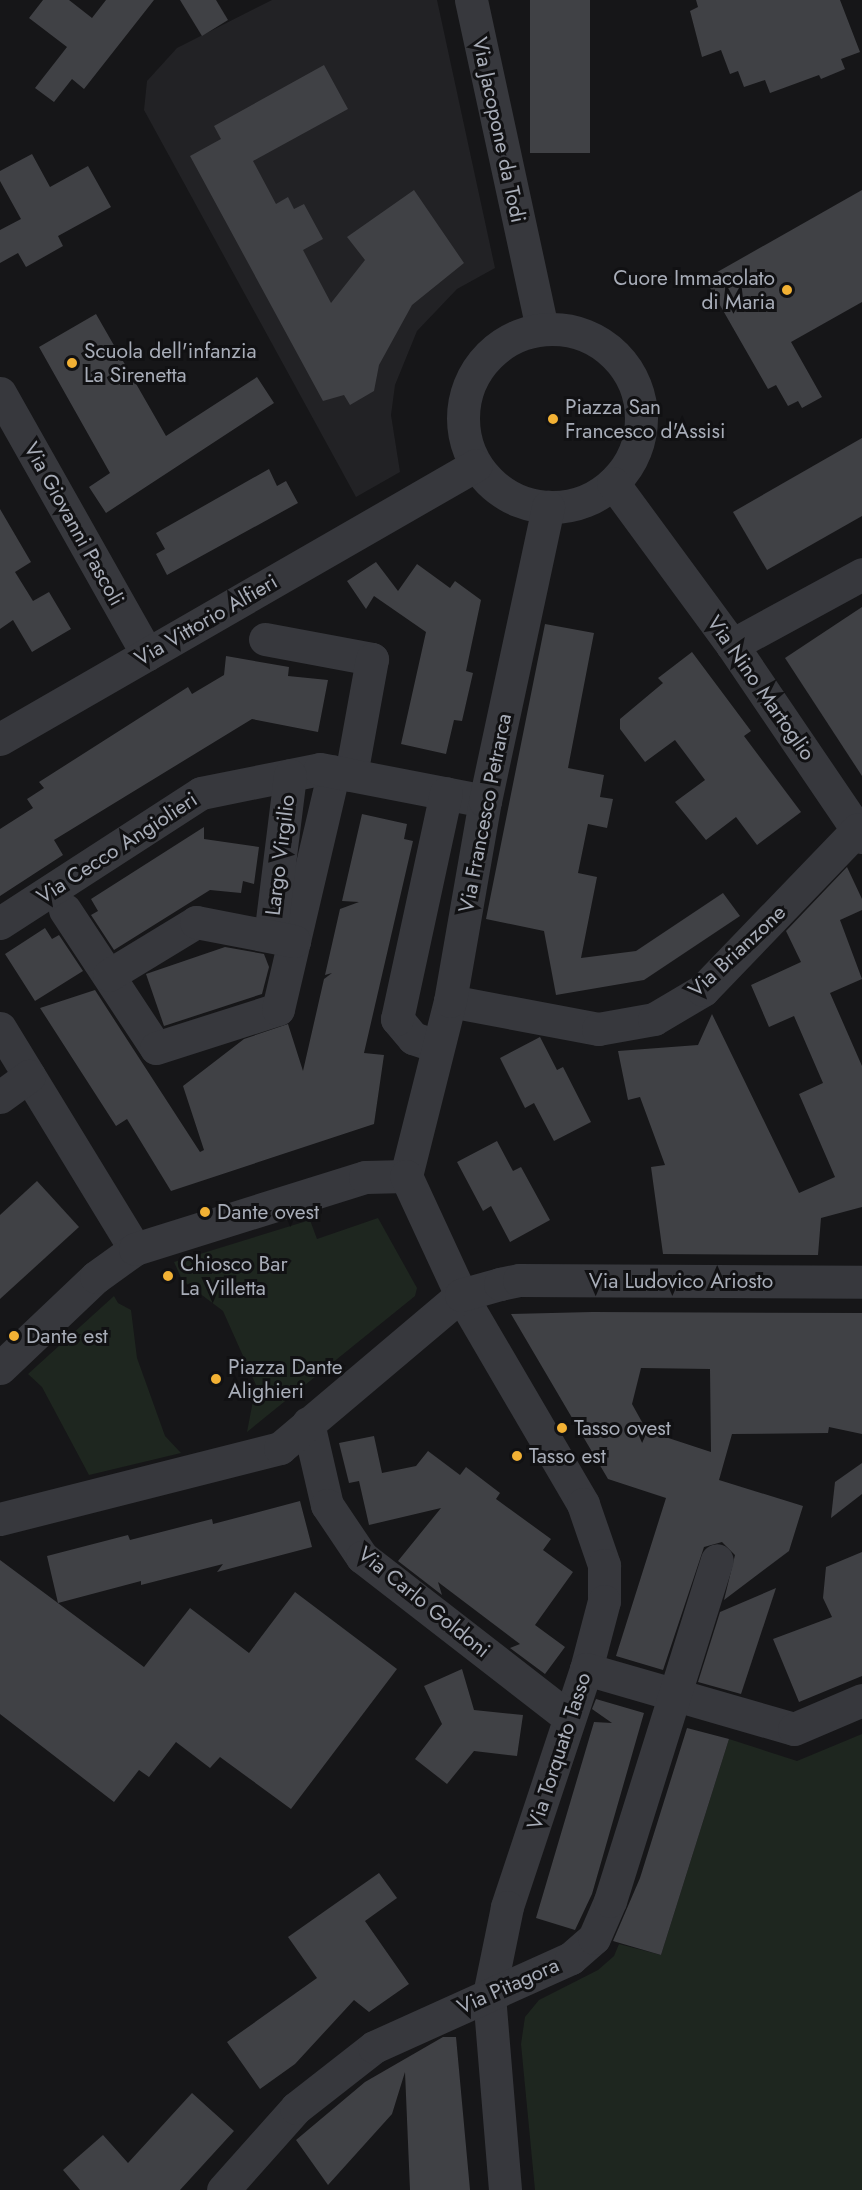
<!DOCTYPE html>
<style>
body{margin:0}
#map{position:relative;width:862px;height:2190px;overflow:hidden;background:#161618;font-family:Jost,sans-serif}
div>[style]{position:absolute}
.built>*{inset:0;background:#222225}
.green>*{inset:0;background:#1e261f}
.building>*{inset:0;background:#404145;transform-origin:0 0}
.minor>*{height:33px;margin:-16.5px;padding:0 16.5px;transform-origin:16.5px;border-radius:16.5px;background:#37383d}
.minor>.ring{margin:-16.5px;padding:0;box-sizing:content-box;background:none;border:33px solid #37383d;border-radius:50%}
.dots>*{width:16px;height:16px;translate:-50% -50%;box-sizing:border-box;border:3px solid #111113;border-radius:50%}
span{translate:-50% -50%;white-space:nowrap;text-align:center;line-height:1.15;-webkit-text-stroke:6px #111113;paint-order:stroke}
.street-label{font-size:21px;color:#a8adb8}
.poi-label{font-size:21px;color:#a8adb8}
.right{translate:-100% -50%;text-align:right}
.left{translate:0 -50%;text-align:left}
</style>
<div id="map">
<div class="built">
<div style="clip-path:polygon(272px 0,437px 0,495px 268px,457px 289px,417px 331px,395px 385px,391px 415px,400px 472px,356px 497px,144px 110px,147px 81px,177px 48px)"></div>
</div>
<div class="green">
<div style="clip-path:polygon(378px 1218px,417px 1288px,415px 1296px,247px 1432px,256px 1385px,223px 1311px,182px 1280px,174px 1262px,310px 1220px,317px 1239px)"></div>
<div style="clip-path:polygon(114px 1296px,118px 1303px,131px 1310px,137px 1358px,165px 1436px,181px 1453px,89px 1475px,42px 1387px,28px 1374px)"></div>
<div style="clip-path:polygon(862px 1734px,862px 2190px,535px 2190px,521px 2044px,525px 2017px,539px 2000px,598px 1970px,614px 1956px,619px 1944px,661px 1955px,729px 1739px,797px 1761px)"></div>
</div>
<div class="building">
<div style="clip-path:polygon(43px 0,69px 0,92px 18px,106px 0,154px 0,84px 89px,72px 79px,54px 102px,35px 88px,67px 47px,29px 18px)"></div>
<div style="clip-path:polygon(180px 0,216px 0,228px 20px,202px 36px)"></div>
<div style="left:530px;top:0;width:60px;height:153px"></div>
<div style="clip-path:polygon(696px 0,840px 0,860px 52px,841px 59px,845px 69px,821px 79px,819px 75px,770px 93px,765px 80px,744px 87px,738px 71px,730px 74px,721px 50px,702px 57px,690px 11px,698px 7px)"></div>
<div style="clip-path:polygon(324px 65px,348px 109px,253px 161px,276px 204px,288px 197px,294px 209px,304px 204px,323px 239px,303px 250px,331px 303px,365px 260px,347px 237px,414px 190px,464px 263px,412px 305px,379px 365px,374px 391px,350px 405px,344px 395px,323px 401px,190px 156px,221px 139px,214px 126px)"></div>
<div style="clip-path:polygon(32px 154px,50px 187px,88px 166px,111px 207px,58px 236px,63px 246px,26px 267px,18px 253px,0 263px,0 230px,21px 219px,0 181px,0 171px)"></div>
<div style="clip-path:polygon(862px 190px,862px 302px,791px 342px,822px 397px,802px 408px,798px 401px,788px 406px,776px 385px,768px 389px,705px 279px)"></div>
<div style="clip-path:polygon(96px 314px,166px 436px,257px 377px,274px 403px,106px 513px,89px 487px,110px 473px,39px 347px)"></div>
<div style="clip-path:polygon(862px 438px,862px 516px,767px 570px,733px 512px)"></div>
<div style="clip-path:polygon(269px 469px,277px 486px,286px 481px,298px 503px,167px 575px,156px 554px,165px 549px,156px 533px)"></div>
<div style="clip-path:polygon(0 509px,31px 562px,15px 572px,33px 601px,49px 592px,71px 629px,32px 652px,13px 620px,0 629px)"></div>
<div style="clip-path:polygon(376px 562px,398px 591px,417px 564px,450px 588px,455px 581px,481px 600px,466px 671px,473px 673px,462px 721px,454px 720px,446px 754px,401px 744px,426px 632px,374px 596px,366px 609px,347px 581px)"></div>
<div style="clip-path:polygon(862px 607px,862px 776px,785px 658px)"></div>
<div style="clip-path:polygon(545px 624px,594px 633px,568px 768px,604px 775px,600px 797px,613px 799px,607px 828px,588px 824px,578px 873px,597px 877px,581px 958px,636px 951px,723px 893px,740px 916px,644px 980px,556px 995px,544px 931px,486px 919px)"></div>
<div style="clip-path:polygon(692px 652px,751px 731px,744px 736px,801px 812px,757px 845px,736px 817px,706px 840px,675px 802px,705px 780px,675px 740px,645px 762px,620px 729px,620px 719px,663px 683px,658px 678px)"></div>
<div style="clip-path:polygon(226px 656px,289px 667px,288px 676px,328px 680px,318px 732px,252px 719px,54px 840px,63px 855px,0 896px,0 829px,33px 808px,27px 799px,44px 788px,39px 782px,188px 687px,192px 694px,224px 675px)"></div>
<div style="clip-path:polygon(362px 814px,407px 824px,404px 839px,413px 841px,364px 1053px,384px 1055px,374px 1124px,171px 1191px,127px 1119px,116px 1126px,40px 1008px,95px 990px,200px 1152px,204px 1150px,183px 1086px,244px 1039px,288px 1024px,303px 1071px,324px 979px,332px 973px,325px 975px,340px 909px,359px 902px,342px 901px)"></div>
<div style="clip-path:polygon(204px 827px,204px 839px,259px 847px,254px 884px,243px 881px,241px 893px,210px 890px,114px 950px,91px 915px,98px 911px,91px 899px)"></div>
<div style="clip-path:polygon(847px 867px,862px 899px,862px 910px,840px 920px,862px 979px,830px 993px,862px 1066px,862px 1207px,821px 1218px,818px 1255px,663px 1254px,651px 1167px,665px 1165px,640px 1097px,628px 1100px,618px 1051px,698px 1045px,712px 1014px,799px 1193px,835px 1177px,799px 1094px,823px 1083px,794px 1016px,769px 1027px,751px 985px,801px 962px,786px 931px)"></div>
<div style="clip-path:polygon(45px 928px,52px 939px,59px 935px,83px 971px,35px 1001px,5px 954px)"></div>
<div style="clip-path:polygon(225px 947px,264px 954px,269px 967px,262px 994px,164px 1026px,146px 974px)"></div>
<div style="clip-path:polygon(540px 1037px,557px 1070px,563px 1067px,591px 1122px,554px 1141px,534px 1103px,525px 1108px,500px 1058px)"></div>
<div style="clip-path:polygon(497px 1141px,513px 1171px,521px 1167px,550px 1220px,510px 1242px,491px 1206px,483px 1211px,457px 1162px)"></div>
<div style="clip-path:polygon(37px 1181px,79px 1227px,0 1299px,0 1215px)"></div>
<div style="clip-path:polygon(evenodd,592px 1312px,862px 1313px,862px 1434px,829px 1427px,828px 1433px,732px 1434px,719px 1480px,803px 1506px,789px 1551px,724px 1600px,735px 1555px,722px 1542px,704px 1547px,663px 1670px,616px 1656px,666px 1498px,608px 1479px,511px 1314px,592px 1312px,641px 1368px,710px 1369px,711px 1452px,647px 1431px,632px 1404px,641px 1368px)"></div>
<div style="clip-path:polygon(374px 1436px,382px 1473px,416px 1466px,428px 1451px,460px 1475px,466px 1467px,500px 1493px,496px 1499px,551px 1539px,543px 1550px,573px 1572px,535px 1625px,565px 1647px,545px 1674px,510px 1648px,520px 1644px,438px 1582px,442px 1595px,398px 1561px,441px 1508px,369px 1525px,359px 1481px,349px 1483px,339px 1443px)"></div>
<div style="clip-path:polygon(862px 1463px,862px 1494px,831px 1518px,835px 1482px)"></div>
<div style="clip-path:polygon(300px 1501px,312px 1547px,217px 1572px,223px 1564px,141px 1585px,141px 1581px,58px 1603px,47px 1556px,128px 1535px,130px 1540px,212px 1519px,213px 1524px)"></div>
<div style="clip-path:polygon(862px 1552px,862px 1676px,799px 1702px,773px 1639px,832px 1617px,823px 1598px,826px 1567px)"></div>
<div style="clip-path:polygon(0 1560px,144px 1667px,190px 1608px,249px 1653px,295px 1592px,397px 1669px,291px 1809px,220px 1757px,210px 1768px,176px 1742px,149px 1777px,139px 1770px,114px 1802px,0 1714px)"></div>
<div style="clip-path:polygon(776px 1588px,741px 1694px,698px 1682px,720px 1612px)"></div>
<div style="clip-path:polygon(462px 1669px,474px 1710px,523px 1715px,517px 1756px,474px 1751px,447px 1784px,415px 1759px,442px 1724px,424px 1686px)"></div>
<div style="clip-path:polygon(596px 1699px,644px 1713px,592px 1894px,575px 1930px,536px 1918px,594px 1722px,612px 1723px,592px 1709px)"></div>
<div style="clip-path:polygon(687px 1728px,729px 1739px,661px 1955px,613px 1941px,640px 1878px)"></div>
<div style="clip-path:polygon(379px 1873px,397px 1898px,365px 1921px,409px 1984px,369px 2012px,354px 2000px,295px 2064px,260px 2089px,227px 2042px,317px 1978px,288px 1937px)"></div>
<div style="clip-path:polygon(443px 2037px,456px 2037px,470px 2190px,410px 2190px,405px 2072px,392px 2114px,328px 2185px,296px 2140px,365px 2082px)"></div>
<div style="clip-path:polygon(192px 2093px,234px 2131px,180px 2190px,80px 2190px,63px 2170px,103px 2135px,128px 2163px)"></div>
</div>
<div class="minor">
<div style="left:471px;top:0;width:336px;rotate:77.8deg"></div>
<div class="ring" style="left:463px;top:329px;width:145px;height:145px"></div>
<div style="left:0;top:393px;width:300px;rotate:60.6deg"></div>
<div style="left:613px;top:483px;width:201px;rotate:53.7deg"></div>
<div style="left:732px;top:645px;width:232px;rotate:55.9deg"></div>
<div style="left:265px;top:639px;width:109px;rotate:10.6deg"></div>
<div style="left:372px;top:659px;width:118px;rotate:100.3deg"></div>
<div style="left:732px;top:645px;width:148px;rotate:-28.6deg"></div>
<div style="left:0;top:739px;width:549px;rotate:-29.93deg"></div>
<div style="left:65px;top:910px;width:165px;rotate:56.6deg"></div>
<div style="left:156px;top:1048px;width:128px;rotate:-17.7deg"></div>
<div style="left:278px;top:1009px;width:244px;rotate:-76.8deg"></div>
<div style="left:0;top:923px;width:239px;rotate:-32.9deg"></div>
<div style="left:201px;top:793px;width:121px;rotate:-11.4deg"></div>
<div style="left:320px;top:769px;width:168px;rotate:11deg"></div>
<div style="left:270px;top:936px;width:162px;rotate:-82.9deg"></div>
<div style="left:109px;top:975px;width:102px;rotate:-31.3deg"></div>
<div style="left:196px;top:922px;width:100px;rotate:11deg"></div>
<div style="left:450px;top:1001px;width:151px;rotate:10.7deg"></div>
<div style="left:598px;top:1029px;width:57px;rotate:-10.1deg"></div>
<div style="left:654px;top:1019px;width:57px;rotate:-30.6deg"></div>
<div style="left:703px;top:990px;width:223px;rotate:-46.1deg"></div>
<div style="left:0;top:1028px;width:259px;rotate:58.6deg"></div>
<div style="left:437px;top:1046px;width:25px;rotate:-162deg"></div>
<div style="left:413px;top:1038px;width:25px;rotate:-130deg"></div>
<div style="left:397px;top:1019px;width:231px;rotate:-77.8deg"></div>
<div style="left:0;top:1097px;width:36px;rotate:-36deg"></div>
<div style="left:406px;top:1176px;width:180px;rotate:-75.9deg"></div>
<div style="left:450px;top:1001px;width:203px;rotate:-80.1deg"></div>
<div style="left:485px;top:801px;width:301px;rotate:-77.9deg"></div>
<div style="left:0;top:1368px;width:132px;rotate:-43.5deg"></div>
<div style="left:96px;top:1277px;width:48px;rotate:-35.7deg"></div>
<div style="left:135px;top:1249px;width:241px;rotate:-17.4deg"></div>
<div style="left:365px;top:1177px;width:41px;rotate:-1.4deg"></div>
<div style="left:406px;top:1176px;width:131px;rotate:65.2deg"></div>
<div style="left:461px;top:1295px;width:242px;rotate:59.7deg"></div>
<div style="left:583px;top:1504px;width:65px;rotate:71deg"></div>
<div style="left:604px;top:1565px;width:36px;rotate:90deg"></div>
<div style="left:604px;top:1601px;width:70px;rotate:104.8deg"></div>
<div style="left:586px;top:1669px;width:251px;rotate:108.4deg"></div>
<div style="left:507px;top:1907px;width:90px;rotate:101.6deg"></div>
<div style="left:489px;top:1995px;width:196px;rotate:85.3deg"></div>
<div style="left:308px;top:1423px;width:84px;rotate:77deg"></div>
<div style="left:327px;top:1505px;width:63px;rotate:56.1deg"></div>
<div style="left:362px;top:1557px;width:261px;rotate:37.8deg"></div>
<div style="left:0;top:1519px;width:289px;rotate:-14.2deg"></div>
<div style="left:280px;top:1448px;width:237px;rotate:-40.2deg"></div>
<div style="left:461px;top:1295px;width:41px;rotate:-15.8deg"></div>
<div style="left:500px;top:1284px;width:19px;rotate:-12deg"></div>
<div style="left:519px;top:1280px;width:343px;rotate:0.3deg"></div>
<div style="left:586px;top:1669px;width:216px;rotate:16.1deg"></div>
<div style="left:794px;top:1729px;width:74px;rotate:-23.1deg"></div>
<div style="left:223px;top:2190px;width:110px;rotate:-48.3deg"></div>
<div style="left:296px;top:2108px;width:99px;rotate:-38deg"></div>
<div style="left:374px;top:2047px;width:216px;rotate:-24.3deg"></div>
<div style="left:571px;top:1958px;width:30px;rotate:-41deg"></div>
<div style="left:594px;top:1938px;width:40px;rotate:-66.6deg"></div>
<div style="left:610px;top:1901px;width:357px;rotate:-72.6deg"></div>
</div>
<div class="dots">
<div style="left:787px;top:290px;background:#f2b134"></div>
<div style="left:72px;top:363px;background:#f2b134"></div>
<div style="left:553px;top:419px;background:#f2b134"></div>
<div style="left:205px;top:1212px;background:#f2b134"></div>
<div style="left:168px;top:1276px;background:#f2b134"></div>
<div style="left:14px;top:1336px;background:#f2b134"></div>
<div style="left:216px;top:1379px;background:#f2b134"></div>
<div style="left:562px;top:1428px;background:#f2b134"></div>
<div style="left:517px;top:1456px;background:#f2b134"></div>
</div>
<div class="street-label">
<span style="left:499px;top:130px;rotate:78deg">Via Jacopone da Todi</span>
<span style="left:74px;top:524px;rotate:61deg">Via Giovanni Pascoli</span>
<span style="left:206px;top:620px;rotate:-30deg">Via Vittorio Alfieri</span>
<span style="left:761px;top:688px;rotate:55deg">Via Nino Martoglio</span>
<span style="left:485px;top:813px;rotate:-79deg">Via Francesco Petrarca</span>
<span style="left:117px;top:848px;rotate:-33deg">Via Cecco Angiolieri</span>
<span style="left:280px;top:855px;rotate:-83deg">Largo Virgilio</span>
<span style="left:737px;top:951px;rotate:-43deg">Via Brianzone</span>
<span style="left:681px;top:1281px">Via Ludovico Ariosto</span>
<span style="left:424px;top:1602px;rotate:39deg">Via Carlo Goldoni</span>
<span style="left:559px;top:1751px;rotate:-72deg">Via Torquato Tasso</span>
<span style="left:508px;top:1986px;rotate:-24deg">Via Pitagora</span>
</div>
<div class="poi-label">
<span class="right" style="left:775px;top:290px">Cuore Immacolato<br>di Maria</span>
<span class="left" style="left:84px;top:363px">Scuola dell'infanzia<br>La Sirenetta</span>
<span class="left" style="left:565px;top:419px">Piazza San<br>Francesco d'Assisi</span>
<span class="left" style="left:217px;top:1212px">Dante ovest</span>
<span class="left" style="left:180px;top:1276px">Chiosco Bar<br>La Villetta</span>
<span class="left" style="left:26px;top:1336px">Dante est</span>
<span class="left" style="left:228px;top:1379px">Piazza Dante<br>Alighieri</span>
<span class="left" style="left:574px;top:1428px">Tasso ovest</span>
<span class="left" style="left:529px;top:1456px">Tasso est</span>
</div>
</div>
